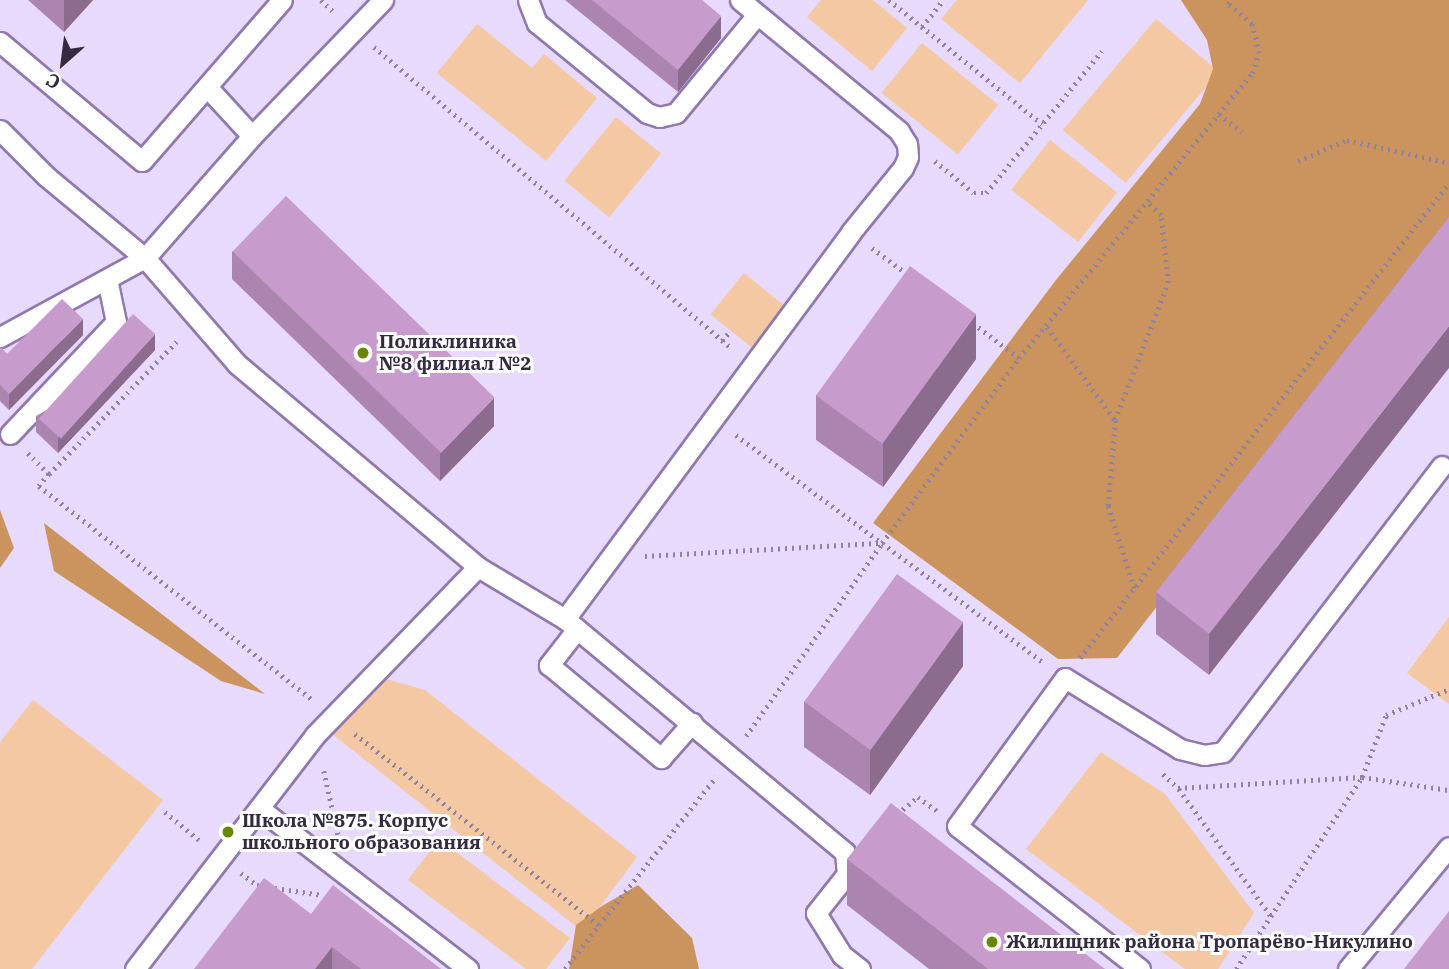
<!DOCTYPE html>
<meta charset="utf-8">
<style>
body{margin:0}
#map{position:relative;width:1449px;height:969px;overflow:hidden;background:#e8dafd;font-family:"IBM Plex Serif",serif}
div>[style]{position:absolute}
.green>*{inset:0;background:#f3c8a2;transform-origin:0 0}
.forest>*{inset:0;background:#cb935e}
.path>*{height:4.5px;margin-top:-2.25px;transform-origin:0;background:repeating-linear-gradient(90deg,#8e839f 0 2px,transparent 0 7px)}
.roads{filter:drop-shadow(2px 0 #9079af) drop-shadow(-2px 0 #9079af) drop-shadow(0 2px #9079af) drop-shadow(0 -2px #9079af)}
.service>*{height:19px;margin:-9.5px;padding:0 9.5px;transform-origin:9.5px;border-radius:9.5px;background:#fff}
.wall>*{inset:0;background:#ab85af}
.shaded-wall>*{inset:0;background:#8b6c8e}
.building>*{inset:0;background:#c79bcb;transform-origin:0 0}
.dots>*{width:19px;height:19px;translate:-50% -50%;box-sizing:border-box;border:4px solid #fff;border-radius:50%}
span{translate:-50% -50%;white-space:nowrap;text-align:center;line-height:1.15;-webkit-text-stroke:6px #fff;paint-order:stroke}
.poi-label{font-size:19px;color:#342b41;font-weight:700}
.left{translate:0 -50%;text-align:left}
.north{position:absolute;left:28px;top:28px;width:70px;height:70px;-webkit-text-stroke:5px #fff;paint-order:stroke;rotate:208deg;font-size:19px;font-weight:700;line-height:28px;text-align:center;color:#342b41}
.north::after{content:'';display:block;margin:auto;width:24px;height:32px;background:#342b41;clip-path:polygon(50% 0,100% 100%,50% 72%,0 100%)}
</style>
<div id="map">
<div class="green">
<div style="clip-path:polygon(821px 0,873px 0,907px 28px,872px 71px,807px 17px)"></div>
<div style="clip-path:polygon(957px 0,1088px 0,1020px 83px,941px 19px)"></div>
<div style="left:1156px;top:19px;width:82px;height:145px;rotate:40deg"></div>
<div style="clip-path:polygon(477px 24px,532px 68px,544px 54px,597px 98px,546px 161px,437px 73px)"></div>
<div style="left:922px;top:43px;width:98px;height:64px;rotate:39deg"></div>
<div style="left:616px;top:117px;width:58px;height:82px;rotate:39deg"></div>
<div style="left:1050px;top:140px;width:85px;height:63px;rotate:38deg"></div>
<div style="left:744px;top:273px;width:54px;height:53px;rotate:39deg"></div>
<div style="clip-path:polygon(1449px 617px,1449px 704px,1407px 673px)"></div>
<div style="clip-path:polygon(386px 679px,425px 690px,637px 857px,582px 931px,331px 733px)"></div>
<div style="clip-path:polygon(33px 700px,163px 800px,32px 969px,0 969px,0 742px)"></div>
<div style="clip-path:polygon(1101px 752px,1165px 794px,1254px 913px,1218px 969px,1185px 969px,1026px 849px)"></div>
<div style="clip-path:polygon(439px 839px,570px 938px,546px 969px,526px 969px,408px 880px)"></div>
</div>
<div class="forest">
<div style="clip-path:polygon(1181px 0,1449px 0,1449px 229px,1117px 658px,1058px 659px,873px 523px,1056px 280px,1200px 104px,1213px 69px,1207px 40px)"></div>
<div style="clip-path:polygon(0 510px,14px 548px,0 568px)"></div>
<div style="clip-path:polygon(44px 523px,265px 694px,221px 681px,54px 571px)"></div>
<div style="clip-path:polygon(638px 885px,692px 938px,699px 969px,569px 969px,576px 925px,602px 906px)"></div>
</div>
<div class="path">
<div style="left:321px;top:0;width:16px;rotate:43deg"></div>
<div style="left:889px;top:0;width:197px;rotate:39deg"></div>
<div style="left:922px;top:27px;width:34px;rotate:-52deg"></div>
<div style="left:374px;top:47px;width:467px;rotate:40.1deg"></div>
<div style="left:1219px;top:114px;width:29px;rotate:38deg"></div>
<div style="left:935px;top:161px;width:50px;rotate:39.4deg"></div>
<div style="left:974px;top:193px;width:12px"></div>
<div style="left:986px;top:193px;width:183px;rotate:-50.8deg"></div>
<div style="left:1298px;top:161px;width:53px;rotate:-23.2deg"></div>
<div style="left:1347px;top:140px;width:105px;rotate:12.7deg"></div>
<div style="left:872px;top:248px;width:47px;rotate:36.4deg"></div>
<div style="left:973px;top:323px;width:58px;rotate:37.3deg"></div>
<div style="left:1047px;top:327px;width:115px;rotate:53.8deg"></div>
<div style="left:722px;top:341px;width:14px;rotate:-51deg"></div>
<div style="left:736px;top:435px;width:383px;rotate:36.5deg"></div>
<div style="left:28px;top:453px;width:30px;rotate:45deg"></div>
<div style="left:49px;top:474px;width:16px;rotate:130deg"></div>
<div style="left:39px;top:486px;width:348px;rotate:38deg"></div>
<div style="left:49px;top:474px;width:187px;rotate:-46.1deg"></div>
<div style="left:645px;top:556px;width:236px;rotate:-3.2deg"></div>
<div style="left:1134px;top:588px;width:86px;rotate:-107.6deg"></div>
<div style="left:1108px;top:506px;width:86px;rotate:-85.3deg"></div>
<div style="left:1115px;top:420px;width:147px;rotate:-68.9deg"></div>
<div style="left:1168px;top:283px;width:68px;rotate:-95.9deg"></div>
<div style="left:1161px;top:215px;width:19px;rotate:-137deg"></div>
<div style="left:1080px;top:658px;width:601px;rotate:-52.16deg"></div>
<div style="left:355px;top:734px;width:310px;rotate:38.1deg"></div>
<div style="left:599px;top:925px;width:189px;rotate:-51.7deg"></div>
<div style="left:746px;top:736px;width:236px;rotate:-54.8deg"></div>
<div style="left:882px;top:543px;width:230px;rotate:-53.5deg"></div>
<div style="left:1019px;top:358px;width:368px;rotate:-50.7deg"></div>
<div style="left:1252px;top:73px;width:21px;rotate:-71deg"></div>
<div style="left:1259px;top:53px;width:30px;rotate:-104deg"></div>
<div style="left:1252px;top:24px;width:31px;rotate:-140deg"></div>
<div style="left:1228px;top:4px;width:5px;rotate:-53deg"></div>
<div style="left:324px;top:771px;width:65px;rotate:77.5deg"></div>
<div style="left:1163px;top:774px;width:21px;rotate:43deg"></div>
<div style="left:1178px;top:788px;width:184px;rotate:-3.4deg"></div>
<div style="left:1362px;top:777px;width:88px;rotate:8.5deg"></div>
<div style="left:1179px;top:789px;width:157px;rotate:54.1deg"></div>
<div style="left:165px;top:812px;width:44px;rotate:39.5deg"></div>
<div style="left:897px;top:814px;width:27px;rotate:-39deg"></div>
<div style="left:918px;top:797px;width:24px;rotate:36deg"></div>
<div style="left:241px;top:873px;width:20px;rotate:37deg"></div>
<div style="left:257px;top:885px;width:6px;rotate:9deg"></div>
<div style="left:275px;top:888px;width:48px;rotate:8.5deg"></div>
<div style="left:565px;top:969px;width:56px;rotate:-52.3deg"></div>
<div style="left:1236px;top:969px;width:230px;rotate:-56.7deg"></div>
<div style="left:1362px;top:777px;width:66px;rotate:-68.8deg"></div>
<div style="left:1386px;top:715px;width:68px;rotate:-22.4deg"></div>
</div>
<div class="roads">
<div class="service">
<div style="left:528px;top:0;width:25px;rotate:69deg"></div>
<div style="left:537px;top:23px;width:142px;rotate:39.3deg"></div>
<div style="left:647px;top:113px;width:13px;rotate:18deg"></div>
<div style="left:659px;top:117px;width:17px;rotate:-13deg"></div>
<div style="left:676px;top:113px;width:126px;rotate:-50.5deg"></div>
<div style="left:0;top:42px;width:185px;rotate:40deg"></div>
<div style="left:142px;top:161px;width:213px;rotate:-49deg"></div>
<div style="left:208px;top:88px;width:65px;rotate:47.5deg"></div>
<div style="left:0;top:130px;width:66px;rotate:45deg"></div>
<div style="left:47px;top:177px;width:127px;rotate:39.6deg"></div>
<div style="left:145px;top:258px;width:162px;rotate:-48.7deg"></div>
<div style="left:252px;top:136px;width:189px;rotate:-46.1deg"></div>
<div style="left:0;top:337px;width:165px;rotate:-28.6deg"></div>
<div style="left:145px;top:258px;width:140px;rotate:49deg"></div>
<div style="left:237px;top:364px;width:315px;rotate:40.1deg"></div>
<div style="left:478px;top:567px;width:101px;rotate:30.9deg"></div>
<div style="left:565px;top:619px;width:364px;rotate:39.8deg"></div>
<div style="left:845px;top:852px;width:22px;rotate:85deg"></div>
<div style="left:847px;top:874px;width:50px;rotate:128.5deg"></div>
<div style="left:816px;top:913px;width:49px;rotate:58.2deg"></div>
<div style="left:842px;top:955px;width:23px;rotate:38deg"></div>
<div style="left:10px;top:434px;width:154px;rotate:-46.6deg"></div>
<div style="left:116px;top:322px;width:44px;rotate:-101.8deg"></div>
<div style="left:565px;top:619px;width:481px;rotate:-53.5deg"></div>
<div style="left:851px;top:232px;width:82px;rotate:-50.9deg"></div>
<div style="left:903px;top:168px;width:12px;rotate:-66deg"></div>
<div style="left:908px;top:157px;width:13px;rotate:-94deg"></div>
<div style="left:907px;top:144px;width:15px;rotate:-122deg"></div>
<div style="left:899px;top:131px;width:206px;rotate:-140.5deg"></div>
<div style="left:577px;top:629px;width:46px;rotate:127.9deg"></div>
<div style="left:549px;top:665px;width:146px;rotate:39.7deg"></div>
<div style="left:661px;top:758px;width:47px;rotate:-48.5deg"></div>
<div style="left:259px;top:808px;width:264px;rotate:37.6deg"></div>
<div style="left:135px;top:969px;width:295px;rotate:-52.4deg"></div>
<div style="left:315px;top:735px;width:234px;rotate:-45.9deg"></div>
<div style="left:1140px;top:969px;width:232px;rotate:-142deg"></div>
<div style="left:957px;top:826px;width:183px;rotate:-53.9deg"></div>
<div style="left:1065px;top:678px;width:135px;rotate:31.7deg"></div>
<div style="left:1180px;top:749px;width:25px;rotate:14deg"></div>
<div style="left:1204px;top:755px;width:19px;rotate:-9deg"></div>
<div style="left:1223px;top:752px;width:360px;rotate:-52.6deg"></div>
<div style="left:1348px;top:969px;width:158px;rotate:-50.4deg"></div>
</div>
</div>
<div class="wall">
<div style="clip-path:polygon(28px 0,93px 0,64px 32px)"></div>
<div style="clip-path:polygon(565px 0,702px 0,721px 38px,678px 92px)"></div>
<div style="clip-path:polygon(1449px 217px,1209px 675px,1156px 634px,1156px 592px)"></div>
<div style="clip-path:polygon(232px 251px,494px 426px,440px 481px,232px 279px)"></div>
<div style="clip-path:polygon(83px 335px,9px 410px,0 401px,0 347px,7px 354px)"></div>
<div style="clip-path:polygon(155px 350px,58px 453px,36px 432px,36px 416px)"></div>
<div style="clip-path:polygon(976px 359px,883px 487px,816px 440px,816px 395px)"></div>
<div style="clip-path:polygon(963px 666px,870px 795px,804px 747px,804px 702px)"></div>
<div style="clip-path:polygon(847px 859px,1105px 969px,929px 969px,847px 905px)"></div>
<div style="clip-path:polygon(311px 914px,441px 969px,194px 969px)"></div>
</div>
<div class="shaded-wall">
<div style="clip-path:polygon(64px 0,93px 0,64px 32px)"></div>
<div style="clip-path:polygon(721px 16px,721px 38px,678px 92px,678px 70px)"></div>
<div style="clip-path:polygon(976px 314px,976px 359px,883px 487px,883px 443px)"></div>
<div style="clip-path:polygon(83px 319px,83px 335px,9px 410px,9px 394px)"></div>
<div style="clip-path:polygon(1449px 326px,1449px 368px,1209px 675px,1209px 634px)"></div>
<div style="clip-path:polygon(155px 334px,155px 350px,58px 453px,58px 438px)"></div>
<div style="clip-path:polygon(494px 398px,494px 426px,440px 481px,440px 454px)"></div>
<div style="clip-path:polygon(963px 622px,963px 666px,870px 795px,870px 751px)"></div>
<div style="clip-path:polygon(332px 947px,332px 969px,315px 969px)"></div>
</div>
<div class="building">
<div style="clip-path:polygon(592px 0,702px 0,721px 16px,678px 70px)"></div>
<div style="left:286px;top:196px;width:290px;height:77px;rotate:44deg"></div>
<div style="clip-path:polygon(1449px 217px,1449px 326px,1209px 634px,1156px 592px)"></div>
<div style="left:910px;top:266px;width:82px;height:160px;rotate:36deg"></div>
<div style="clip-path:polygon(62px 299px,83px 319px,9px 394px,0 385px,0 347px,7px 354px)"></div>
<div style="left:133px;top:314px;width:30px;height:141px;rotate:42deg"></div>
<div style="left:897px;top:574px;width:82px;height:158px;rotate:36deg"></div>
<div style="clip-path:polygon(891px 803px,1105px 969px,988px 969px,847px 859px)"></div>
<div style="clip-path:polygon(264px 878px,311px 914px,333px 885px,441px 969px,361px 969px,332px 947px,315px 969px,194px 969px)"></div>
<div style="clip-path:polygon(1449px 911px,1449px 969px,1404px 969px)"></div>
</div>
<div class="dots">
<div style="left:363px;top:353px;background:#698700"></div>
<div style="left:228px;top:832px;background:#698700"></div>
<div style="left:992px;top:942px;background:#698700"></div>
</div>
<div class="poi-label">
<span class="left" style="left:379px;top:353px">Поликлиника<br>№8 филиал №2</span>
<span class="left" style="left:242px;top:832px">Школа №875. Корпус<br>школьного образования</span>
<span class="left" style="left:1006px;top:942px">Жилищник района Тропарёво-Никулино</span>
</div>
<div class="north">С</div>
</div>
